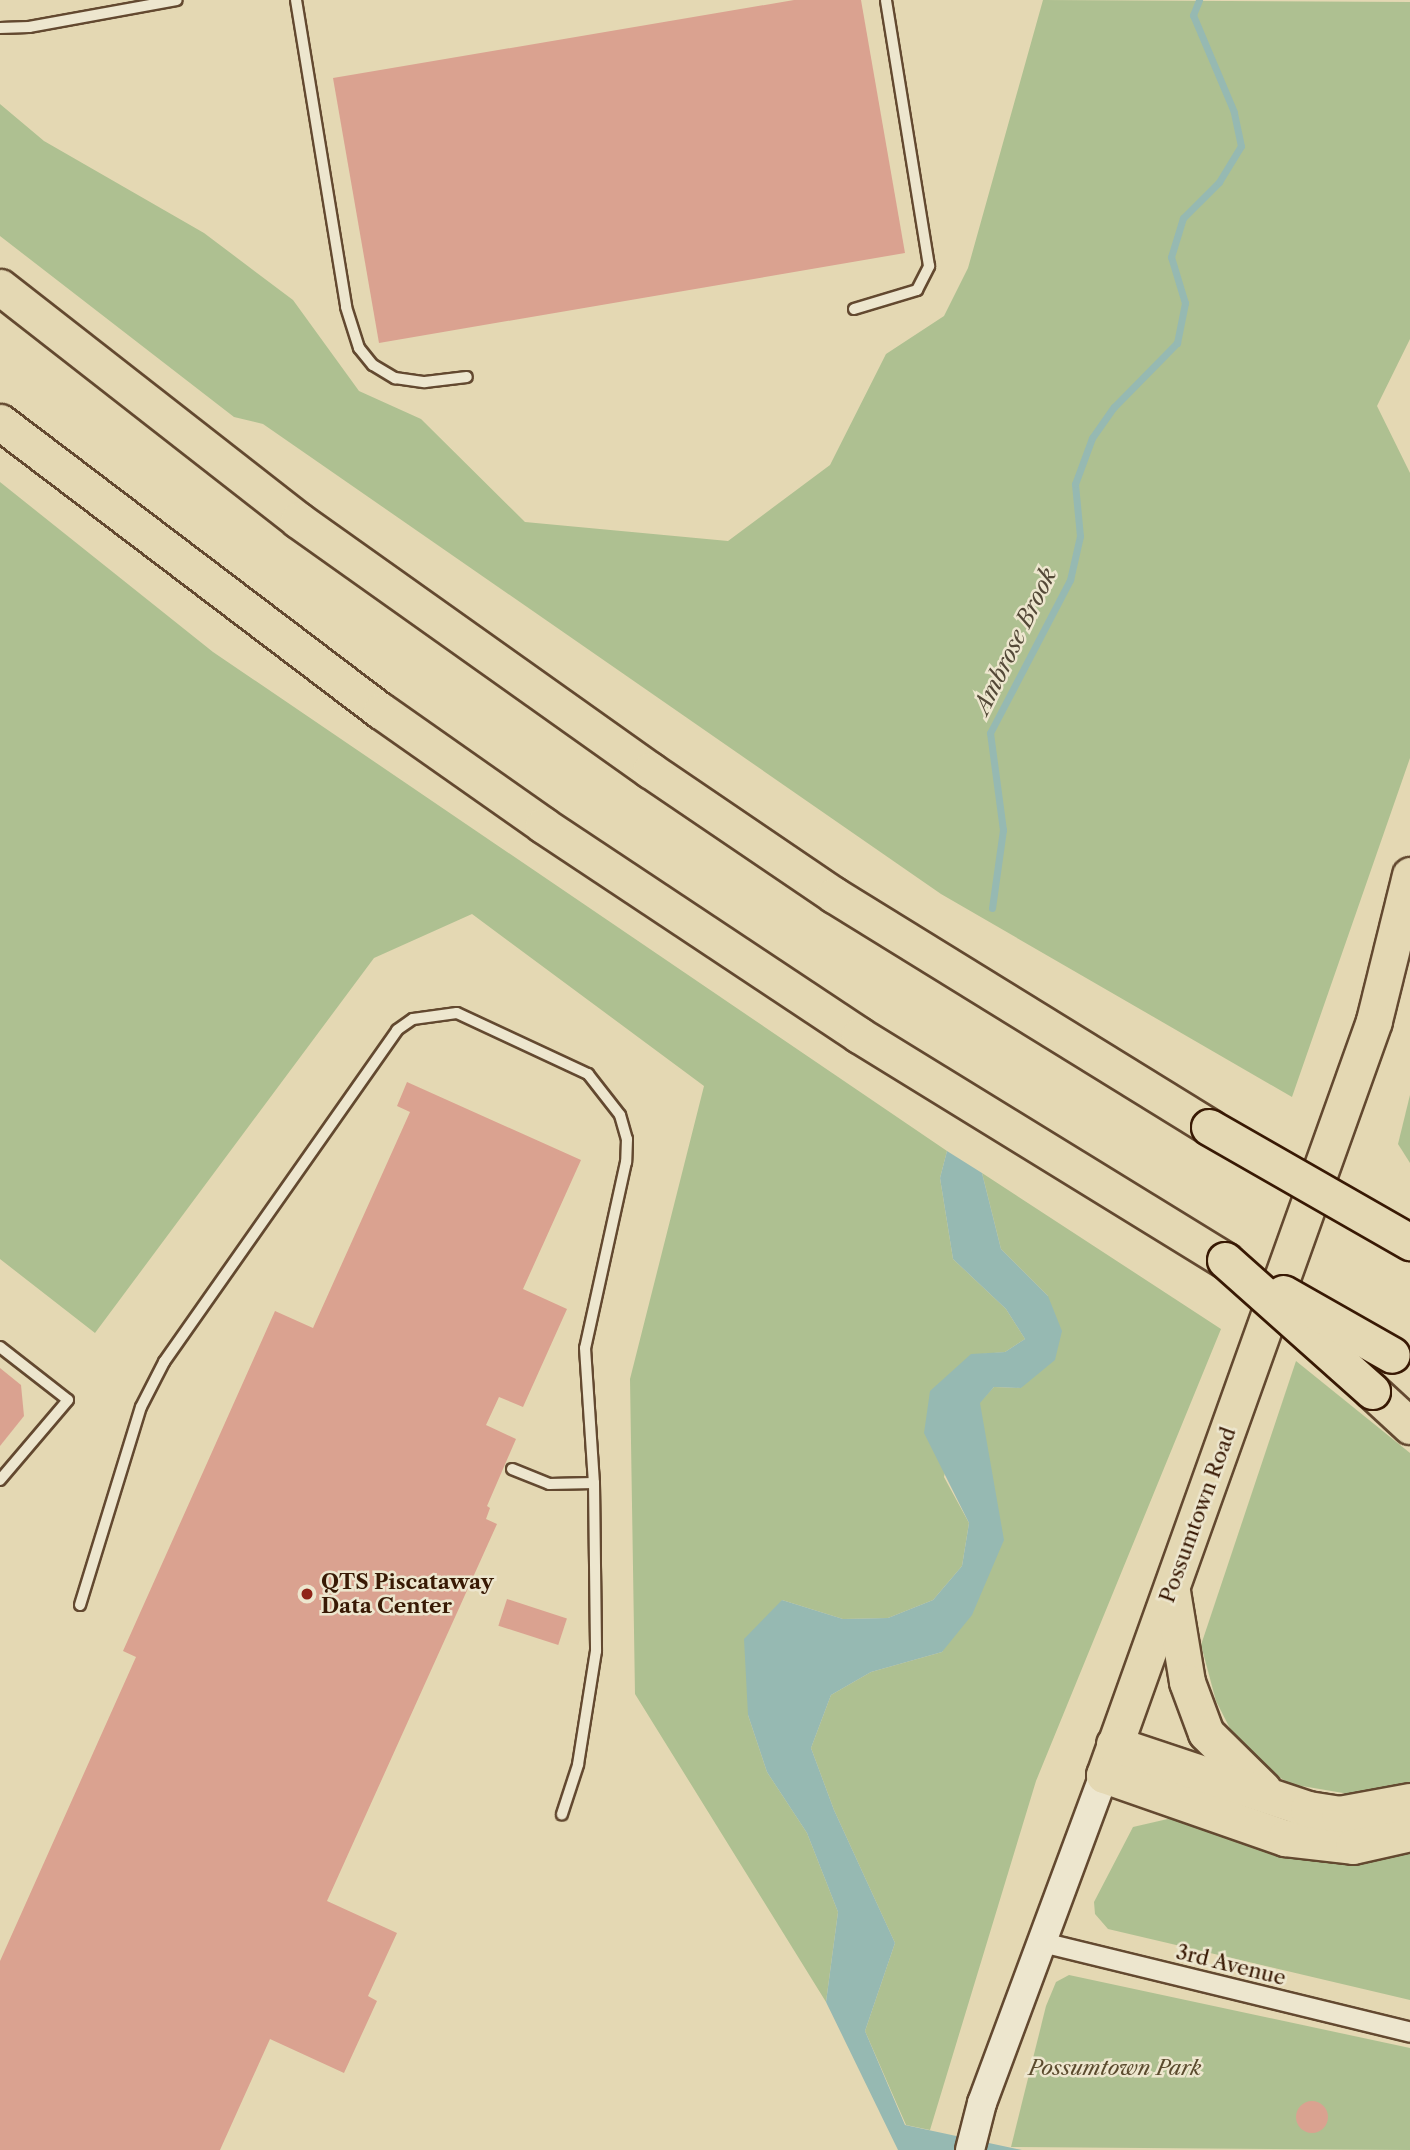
<!DOCTYPE html>
<style>
body{margin:0}
#map{position:relative;width:1410px;height:2150px;overflow:hidden;background:#e4d8b3;font-family:"Libre Caslon Text",serif}
div>[style]{position:absolute}
.green>*{inset:0;background:#aec091}
.water>*{inset:0;background:#96b9b2}
.stream>*{height:7px;margin:-3.5px;padding:0 3.5px;transform-origin:3.5px;border-radius:3.5px;background:#96b9b2}
.building>*{inset:0;background:#daa290;transform-origin:0 0}
.round{border-radius:50%}
.roads{filter:drop-shadow(2px 0 #634930) drop-shadow(-2px 0 #634930) drop-shadow(0 2px #634930) drop-shadow(0 -2px #634930)}
.lane>*{height:10px;margin:-5px;padding:0 5px;transform-origin:5px;border-radius:5px;background:#ede6ce}
.street>*{height:19px;margin:-9.5px;padding:0 9.5px;transform-origin:9.5px;border-radius:9.5px;background:#ede6ce}
.secondary>*{height:28px;margin:-14px;padding:0 14px;transform-origin:14px;border-radius:14px;background:#ede6ce}
.highway>*{height:35px;margin:-17.5px;padding:0 17.5px;transform-origin:17.5px;border-radius:17.5px;background:#e4d8b3}
.bridges{filter:drop-shadow(2px 0 #381904) drop-shadow(-2px 0 #381904) drop-shadow(0 2px #381904) drop-shadow(0 -2px #381904)}
.highway-bridge>*{height:35px;margin:-17.5px;padding:0 17.5px;transform-origin:17.5px;border-radius:17.5px;background:#e4d8b3}
.dots>*{width:19px;height:19px;translate:-50% -50%;box-sizing:border-box;border:4px solid #ede6ce;border-radius:50%}
span{translate:-50% -50%;white-space:nowrap;text-align:center;line-height:1.15;-webkit-text-stroke:5px #ede6ce;paint-order:stroke}
.street-label{font-size:21px;color:#381904}
.poi-label{font-size:21px;color:#381904;font-weight:700}
.left{translate:0 -50%;text-align:left}
.park-label{font-size:21px;color:#5b4b2e;font-style:italic}
.water-label{font-size:23px;color:#544938;font-style:italic}
</style>
<div id="map">
<div class="green">
<div style="clip-path:polygon(1043px 0,1410px 2px,1410px 339px,1377px 406px,1410px 473px,1410px 758px,1292px 1097px,941px 894px,263px 424px,234px 417px,0 236px,0 104px,44px 141px,204px 233px,293px 300px,359px 391px,421px 419px,525px 522px,728px 541px,830px 465px,886px 354px,944px 316px,968px 268px)"></div>
<div style="clip-path:polygon(0 482px,213px 652px,947px 1151px,940px 1178px,953px 1259px,1006px 1309px,1025px 1339px,1005px 1352px,971px 1355px,944px 1477px,969px 1523px,962px 1566px,933px 1600px,888px 1618px,843px 1619px,782px 1600px,748px 1715px,767px 1772px,807px 1833px,838px 1912px,826px 2002px,635px 1694px,630px 1379px,704px 1086px,472px 914px,374px 958px,95px 1333px,0 1259px)"></div>
<div style="clip-path:polygon(1410px 1095px,1410px 1163px,1398px 1144px)"></div>
<div style="clip-path:polygon(982px 1173px,1221px 1329px,1036px 1781px,930px 2130px,906px 2125px,865px 2031px,895px 1943px,834px 1810px,811px 1748px,831px 1695px,871px 1672px,942px 1652px,1003px 1541px,979px 1403px,994px 1387px,1021px 1388px,1048px 1296px,1001px 1249px)"></div>
<div style="clip-path:polygon(1296px 1361px,1410px 1453px,1410px 1784px,1385px 1792px,1349px 1794px,1290px 1784px,1243px 1754px,1216px 1701px,1201px 1645px)"></div>
<div style="clip-path:polygon(1172px 1818px,1325px 1861px,1410px 1847px,1410px 2000px,1108px 1929px,1095px 1914px,1094px 1902px,1133px 1827px)"></div>
<div style="clip-path:polygon(1069px 1975px,1410px 2048px,1410px 2150px,1011px 2147px,1046px 2006px,1056px 1982px)"></div>
</div>
<div class="water">
<div style="clip-path:polygon(947px 1151px,982px 1173px,1001px 1249px,1048px 1296px,1062px 1331px,1055px 1360px,1021px 1388px,994px 1387px,980px 1403px,1004px 1540px,972px 1615px,942px 1652px,871px 1672px,831px 1695px,811px 1748px,834px 1810px,895px 1943px,865px 2031px,905px 2125px,1022px 2150px,898px 2150px,826px 2002px,838px 1912px,807px 1833px,767px 1772px,748px 1715px,744px 1639px,782px 1600px,843px 1619px,888px 1618px,933px 1600px,962px 1566px,969px 1523px,924px 1433px,930px 1391px,971px 1354px,1005px 1352px,1025px 1339px,1006px 1309px,953px 1259px,940px 1178px)"></div>
</div>
<div class="stream">
<div style="left:992px;top:908px;width:79px;rotate:-82deg"></div>
<div style="left:1003px;top:830px;width:98px;rotate:-97.6deg"></div>
<div style="left:990px;top:733px;width:173px;rotate:-62.4deg"></div>
<div style="left:1070px;top:580px;width:45px;rotate:-77.2deg"></div>
<div style="left:1080px;top:536px;width:52px;rotate:-95.5deg"></div>
<div style="left:1075px;top:484px;width:49px;rotate:-69.7deg"></div>
<div style="left:1092px;top:438px;width:38px;rotate:-55deg"></div>
<div style="left:1114px;top:407px;width:90px;rotate:-45.5deg"></div>
<div style="left:1177px;top:343px;width:41px;rotate:-78.7deg"></div>
<div style="left:1185px;top:303px;width:48px;rotate:-106.9deg"></div>
<div style="left:1171px;top:257px;width:41px;rotate:-72.9deg"></div>
<div style="left:1183px;top:218px;width:51px;rotate:-45deg"></div>
<div style="left:1219px;top:182px;width:42px;rotate:-58.6deg"></div>
<div style="left:1241px;top:146px;width:35px;rotate:-102deg"></div>
<div style="left:1234px;top:112px;width:105px;rotate:-112.9deg"></div>
<div style="left:1193px;top:15px;width:16px;rotate:-68deg"></div>
</div>
<div class="building">
<div style="clip-path:polygon(794px 0,861px 0,905px 253px,379px 343px,333px 78px)"></div>
<div style="clip-path:polygon(407px 1082px,581px 1160px,523px 1289px,567px 1309px,523px 1407px,499px 1397px,486px 1425px,516px 1439px,487px 1506px,490px 1508px,486px 1519px,497px 1524px,327px 1901px,397px 1933px,368px 1996px,377px 2001px,344px 2073px,270px 2039px,220px 2150px,0 2150px,0 1961px,136px 1657px,123px 1651px,275px 1311px,313px 1328px,410px 1112px,397px 1106px)"></div>
<div style="clip-path:polygon(0 1368px,21px 1385px,24px 1416px,0 1446px)"></div>
<div style="left:507px;top:1599px;width:63px;height:28px;rotate:18deg"></div>
<div class="round" style="left:1296px;top:2101px;width:32px;height:32px"></div>
</div>
<div class="roads">
<div class="lane">
<div style="left:296px;top:0;width:311px;rotate:80.7deg"></div>
<div style="left:346px;top:307px;width:43px;rotate:72.4deg"></div>
<div style="left:359px;top:348px;width:22px;rotate:51deg"></div>
<div style="left:373px;top:365px;width:26px;rotate:31deg"></div>
<div style="left:395px;top:378px;width:30px;rotate:8deg"></div>
<div style="left:425px;top:382px;width:42px;rotate:-6.8deg"></div>
<div style="left:0;top:28px;width:29px;rotate:-2deg"></div>
<div style="left:29px;top:27px;width:150px;rotate:-10.3deg"></div>
<div style="left:854px;top:309px;width:66px;rotate:-16.8deg"></div>
<div style="left:917px;top:290px;width:27px;rotate:-63deg"></div>
<div style="left:929px;top:266px;width:269px;rotate:-99.2deg"></div>
<div style="left:0;top:1347px;width:86px;rotate:37.9deg"></div>
<div style="left:68px;top:1400px;width:105px;rotate:130.4deg"></div>
<div style="left:512px;top:1469px;width:40px;rotate:22deg"></div>
<div style="left:549px;top:1484px;width:45px;rotate:-1.3deg"></div>
<div style="left:80px;top:1605px;width:207px;rotate:-72.9deg"></div>
<div style="left:141px;top:1407px;width:51px;rotate:-62.9deg"></div>
<div style="left:164px;top:1362px;width:406px;rotate:-54.9deg"></div>
<div style="left:397px;top:1030px;width:19px;rotate:-35deg"></div>
<div style="left:413px;top:1019px;width:44px;rotate:-7.8deg"></div>
<div style="left:457px;top:1013px;width:145px;rotate:25deg"></div>
<div style="left:588px;top:1074px;width:52px;rotate:52deg"></div>
<div style="left:620px;top:1115px;width:25px;rotate:74deg"></div>
<div style="left:627px;top:1139px;width:23px;rotate:92deg"></div>
<div style="left:626px;top:1162px;width:190px;rotate:102.4deg"></div>
<div style="left:585px;top:1348px;width:135px;rotate:86.2deg"></div>
<div style="left:594px;top:1483px;width:168px;rotate:89.3deg"></div>
<div style="left:596px;top:1651px;width:115px;rotate:99deg"></div>
<div style="left:578px;top:1765px;width:52px;rotate:108.1deg"></div>
</div>
<div class="street">
<div style="left:1042px;top:1942px;width:379px;rotate:13.7deg"></div>
</div>
<div class="secondary">
<div style="left:970px;top:2150px;width:49px;rotate:-75.7deg"></div>
<div style="left:982px;top:2103px;width:350px;rotate:-69.6deg"></div>
</div>
<div class="highway">
<div style="left:0;top:287px;width:378px;rotate:38deg"></div>
<div style="left:298px;top:520px;width:432px;rotate:35.4deg"></div>
<div style="left:650px;top:770px;width:222px;rotate:34.2deg"></div>
<div style="left:834px;top:895px;width:441px;rotate:31.7deg"></div>
<div style="left:0;top:422px;width:478px;rotate:37.2deg"></div>
<div style="left:381px;top:711px;width:198px;rotate:35.1deg"></div>
<div style="left:543px;top:825px;width:379px;rotate:33.6deg"></div>
<div style="left:859px;top:1035px;width:430px;rotate:31.6deg"></div>
<div style="left:1410px;top:875px;width:150px;rotate:103.9deg"></div>
<div style="left:1374px;top:1021px;width:801px;rotate:109.7deg"></div>
<div style="left:1104px;top:1775px;width:192px;rotate:19.2deg"></div>
<div style="left:1285px;top:1838px;width:68px;rotate:6.7deg"></div>
<div style="left:1353px;top:1846px;width:58px;rotate:-12.8deg"></div>
<div style="left:1372px;top:1391px;width:52px;rotate:42.6deg"></div>
<div style="left:1172px;top:1591px;width:92px;rotate:80.6deg"></div>
<div style="left:1187px;top:1682px;width:54px;rotate:69.6deg"></div>
<div style="left:1206px;top:1733px;width:80px;rotate:44.5deg"></div>
<div style="left:1114px;top:1744px;width:205px;rotate:18.5deg"></div>
<div style="left:1308px;top:1809px;width:31px;rotate:9deg"></div>
<div style="left:1339px;top:1814px;width:72px;rotate:-10.4deg"></div>
</div>
</div>
<div class="bridges">
<div class="highway-bridge">
<div style="left:1209px;top:1127px;width:232px;rotate:29.8deg"></div>
<div style="left:1225px;top:1260px;width:197px;rotate:41.7deg"></div>
<div style="left:1283px;top:1293px;width:125px;rotate:29.6deg"></div>
</div>
</div>
<div class="dots">
<div style="left:307px;top:1594px;background:#8f2418"></div>
</div>
<div class="street-label">
<span style="left:1198px;top:1515px;rotate:-70deg">Possumtown Road</span>
<span style="left:1231px;top:1965px;rotate:14deg">3rd Avenue</span>
</div>
<div class="poi-label">
<span class="left" style="left:321px;top:1594px">QTS Piscataway<br>Data Center</span>
</div>
<div class="park-label">
<span style="left:1115px;top:2068px">Possumtown Park</span>
</div>
<div class="water-label">
<span style="left:1015px;top:641px;rotate:-64deg">Ambrose Brook</span>
</div>
</div>
